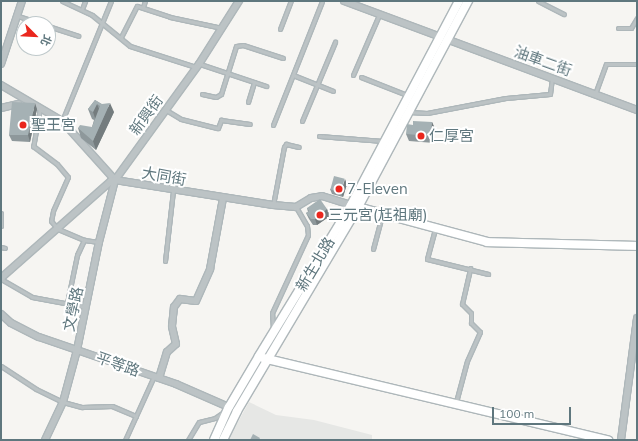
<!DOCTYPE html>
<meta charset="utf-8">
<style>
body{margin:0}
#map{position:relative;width:638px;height:441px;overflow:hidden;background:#f6f5f2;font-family:Mulish,"Noto Sans TC",sans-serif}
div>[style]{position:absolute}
.built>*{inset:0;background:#e6e7e5}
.roads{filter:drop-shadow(1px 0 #aeb7ba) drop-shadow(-1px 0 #aeb7ba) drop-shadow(0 1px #aeb7ba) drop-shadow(0 -1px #aeb7ba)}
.lane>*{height:3px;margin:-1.5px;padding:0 1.5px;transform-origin:1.5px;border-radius:1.5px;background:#bcc3c5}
.street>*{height:6px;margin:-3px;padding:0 3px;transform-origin:3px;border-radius:3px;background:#bcc3c5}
.secondary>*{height:8px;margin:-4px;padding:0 4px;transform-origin:4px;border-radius:4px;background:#fff}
.wall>*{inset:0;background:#8e989b}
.shaded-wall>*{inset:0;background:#747c7e}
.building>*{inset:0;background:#a5b1b4;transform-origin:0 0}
.dots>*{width:11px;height:11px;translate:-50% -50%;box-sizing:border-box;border:2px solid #fff;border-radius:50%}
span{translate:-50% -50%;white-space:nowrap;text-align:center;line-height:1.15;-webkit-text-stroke:4px #fff;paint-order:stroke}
.street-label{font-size:15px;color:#5f777e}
.poi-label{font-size:15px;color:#5f777e}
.left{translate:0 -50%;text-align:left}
.frame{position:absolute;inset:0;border:2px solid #5f777e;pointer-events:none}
.north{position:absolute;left:16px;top:16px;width:40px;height:40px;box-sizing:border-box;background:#fff;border:1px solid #bfc9cb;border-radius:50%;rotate:114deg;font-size:11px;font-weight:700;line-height:16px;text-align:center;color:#5f777e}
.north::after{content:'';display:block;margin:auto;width:14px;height:18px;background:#ea271e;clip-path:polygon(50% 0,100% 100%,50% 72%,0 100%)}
.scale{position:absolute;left:492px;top:407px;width:79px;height:18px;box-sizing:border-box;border:2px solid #5f777e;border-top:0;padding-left:5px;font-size:12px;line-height:14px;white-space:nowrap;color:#5f777e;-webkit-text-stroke:3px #fff;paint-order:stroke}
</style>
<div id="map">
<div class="built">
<div style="clip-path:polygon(249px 402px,276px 415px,314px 420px,372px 435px,372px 440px,228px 440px)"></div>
</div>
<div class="roads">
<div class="lane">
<div style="left:62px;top:1px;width:33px;rotate:25deg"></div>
<div style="left:92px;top:15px;width:49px;rotate:39.2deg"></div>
<div style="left:130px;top:46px;width:69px;rotate:17.7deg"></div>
<div style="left:538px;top:1px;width:29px;rotate:27deg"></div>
<div style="left:143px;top:7px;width:6px;rotate:-72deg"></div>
<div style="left:82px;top:9px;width:9px;rotate:-69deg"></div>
<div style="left:18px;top:16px;width:25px;rotate:18deg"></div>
<div style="left:48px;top:26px;width:32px;rotate:18deg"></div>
<div style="left:618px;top:28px;width:13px"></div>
<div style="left:631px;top:28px;width:12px;rotate:-59deg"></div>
<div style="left:280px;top:29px;width:30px;rotate:-69deg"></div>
<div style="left:121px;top:37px;width:35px;rotate:-63deg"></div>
<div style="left:137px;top:6px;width:35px;rotate:18deg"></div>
<div style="left:170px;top:17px;width:53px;rotate:11.9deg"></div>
<div style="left:200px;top:64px;width:70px;rotate:18.4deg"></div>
<div style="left:293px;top:75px;width:43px;rotate:21.8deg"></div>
<div style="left:353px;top:75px;width:65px;rotate:-66.6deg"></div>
<div style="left:361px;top:77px;width:49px;rotate:21.4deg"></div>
<div style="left:202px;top:94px;width:14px;rotate:12deg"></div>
<div style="left:216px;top:97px;width:6px;rotate:-31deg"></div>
<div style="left:221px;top:94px;width:50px;rotate:-72.6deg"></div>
<div style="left:236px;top:46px;width:7px;rotate:-8deg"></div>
<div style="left:243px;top:45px;width:42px;rotate:18deg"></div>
<div style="left:595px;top:94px;width:32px;rotate:-70deg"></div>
<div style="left:606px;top:64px;width:31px"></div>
<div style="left:248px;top:102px;width:21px;rotate:-73deg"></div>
<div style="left:40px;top:108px;width:39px;rotate:100deg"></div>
<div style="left:33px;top:146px;width:30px;rotate:37deg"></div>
<div style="left:57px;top:164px;width:17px;rotate:50deg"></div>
<div style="left:68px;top:177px;width:37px;rotate:114deg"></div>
<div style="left:53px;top:211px;width:10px;rotate:101deg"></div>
<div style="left:51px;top:221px;width:11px;rotate:49deg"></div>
<div style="left:58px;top:229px;width:28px;rotate:23deg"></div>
<div style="left:84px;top:240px;width:15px;rotate:8deg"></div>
<div style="left:166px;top:110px;width:17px;rotate:31deg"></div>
<div style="left:181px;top:119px;width:38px;rotate:14deg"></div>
<div style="left:218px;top:128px;width:9px;rotate:-69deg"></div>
<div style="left:221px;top:120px;width:29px;rotate:8deg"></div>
<div style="left:409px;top:112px;width:18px;rotate:3deg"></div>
<div style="left:427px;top:113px;width:80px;rotate:-10.8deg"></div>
<div style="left:506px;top:98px;width:44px;rotate:-5.2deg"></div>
<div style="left:550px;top:94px;width:16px;rotate:-83deg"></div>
<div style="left:62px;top:121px;width:130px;rotate:-67.8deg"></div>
<div style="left:302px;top:121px;width:86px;rotate:-67.3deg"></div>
<div style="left:273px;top:125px;width:133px;rotate:-68.4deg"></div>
<div style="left:319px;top:136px;width:64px;rotate:4.5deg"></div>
<div style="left:273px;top:205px;width:59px;rotate:-79.3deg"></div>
<div style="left:284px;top:147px;width:4px;rotate:-56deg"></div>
<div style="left:286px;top:144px;width:13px;rotate:13deg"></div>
<div style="left:1px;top:213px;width:13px;rotate:90deg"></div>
<div style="left:435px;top:229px;width:31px;rotate:105deg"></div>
<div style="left:427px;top:259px;width:63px;rotate:13.8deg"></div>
<div style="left:1px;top:247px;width:4px;rotate:14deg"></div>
<div style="left:373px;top:249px;width:35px;rotate:-75deg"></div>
<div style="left:165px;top:261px;width:70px;rotate:-83.5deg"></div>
<div style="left:1px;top:279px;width:36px;rotate:30deg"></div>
<div style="left:32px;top:297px;width:55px;rotate:10.5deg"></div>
<div style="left:67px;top:303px;width:49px;rotate:-78.2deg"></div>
<div style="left:77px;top:255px;width:17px;rotate:-65deg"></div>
<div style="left:273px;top:330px;width:17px;rotate:-93deg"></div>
<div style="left:272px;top:313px;width:86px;rotate:-65.2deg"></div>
<div style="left:308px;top:235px;width:9px;rotate:-96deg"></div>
<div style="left:307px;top:226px;width:22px;rotate:-120deg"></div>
<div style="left:1px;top:366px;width:42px;rotate:33.3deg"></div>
<div style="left:36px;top:389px;width:30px;rotate:26deg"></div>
<div style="left:63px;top:402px;width:20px;rotate:15deg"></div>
<div style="left:82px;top:407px;width:30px;rotate:-2deg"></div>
<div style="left:112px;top:406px;width:26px;rotate:23deg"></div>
<div style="left:456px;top:402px;width:42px;rotate:-75deg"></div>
<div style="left:467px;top:361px;width:32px;rotate:-66deg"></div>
<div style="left:480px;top:332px;width:13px;rotate:-135deg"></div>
<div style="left:471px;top:323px;width:10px;rotate:-90deg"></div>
<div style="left:471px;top:313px;width:13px;rotate:-135deg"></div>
<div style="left:462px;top:304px;width:37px;rotate:-77deg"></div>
<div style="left:125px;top:440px;width:70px;rotate:-65.6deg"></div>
<div style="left:188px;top:440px;width:21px;rotate:-59deg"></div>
<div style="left:199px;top:422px;width:16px;rotate:-14deg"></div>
<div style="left:215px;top:418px;width:12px;rotate:-35deg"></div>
</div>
<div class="street">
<div style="left:344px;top:1px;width:313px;rotate:20.4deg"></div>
<div style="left:1px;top:64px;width:66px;rotate:-71.6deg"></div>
<div style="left:1px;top:85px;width:71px;rotate:30.5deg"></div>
<div style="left:62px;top:121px;width:79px;rotate:48.1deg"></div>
<div style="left:115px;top:180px;width:160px;rotate:9deg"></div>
<div style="left:273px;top:205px;width:23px;rotate:5deg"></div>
<div style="left:296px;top:207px;width:17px;rotate:-31deg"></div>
<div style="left:311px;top:198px;width:11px;rotate:-10deg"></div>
<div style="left:322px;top:196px;width:30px;rotate:17deg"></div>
<div style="left:1px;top:108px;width:18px;rotate:-13deg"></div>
<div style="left:1px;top:278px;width:147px;rotate:-41.4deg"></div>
<div style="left:111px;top:181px;width:4px;rotate:-14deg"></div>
<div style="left:115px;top:180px;width:143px;rotate:-54.1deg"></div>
<div style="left:199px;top:64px;width:75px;rotate:-57.6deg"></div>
<div style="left:1px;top:314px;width:13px;rotate:42deg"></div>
<div style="left:11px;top:323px;width:31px;rotate:27deg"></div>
<div style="left:39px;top:337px;width:145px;rotate:18.9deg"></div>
<div style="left:176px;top:384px;width:58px;rotate:23.5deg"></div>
<div style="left:159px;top:378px;width:27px;rotate:-73deg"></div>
<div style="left:167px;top:352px;width:12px;rotate:-42deg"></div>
<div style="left:176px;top:344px;width:18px;rotate:-103deg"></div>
<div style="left:172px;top:326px;width:19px;rotate:-84deg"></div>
<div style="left:174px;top:307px;width:10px;rotate:-53deg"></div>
<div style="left:180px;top:299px;width:16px;rotate:7deg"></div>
<div style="left:196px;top:301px;width:35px;rotate:-66deg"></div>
<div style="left:210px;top:269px;width:72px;rotate:-79.6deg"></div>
<div style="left:45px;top:440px;width:42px;rotate:-64.7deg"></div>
<div style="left:63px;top:402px;width:54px;rotate:-74.9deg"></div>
<div style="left:77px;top:350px;width:110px;rotate:-78.5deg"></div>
<div style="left:99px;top:242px;width:64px;rotate:-75.5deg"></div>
<div style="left:621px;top:440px;width:123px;rotate:-82.5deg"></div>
</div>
<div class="secondary">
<div style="left:354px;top:206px;width:138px;rotate:15.1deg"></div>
<div style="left:487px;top:242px;width:150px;rotate:1.5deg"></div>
<div style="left:263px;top:358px;width:355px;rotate:13.4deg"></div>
<div style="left:214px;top:440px;width:36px;rotate:-66deg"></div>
<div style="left:229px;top:407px;width:59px;rotate:-59.5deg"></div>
<div style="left:259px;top:356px;width:177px;rotate:-58.6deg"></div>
<div style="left:351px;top:205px;width:231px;rotate:-62.1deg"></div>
<div style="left:223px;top:440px;width:32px;rotate:-64deg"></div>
<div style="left:237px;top:411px;width:237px;rotate:-59.3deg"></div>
<div style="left:358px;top:207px;width:234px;rotate:-61.9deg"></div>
</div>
</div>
<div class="wall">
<div style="clip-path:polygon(95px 100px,114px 112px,96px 150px,81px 138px,78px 128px,92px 127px,94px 120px,92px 119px,88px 109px)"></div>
<div style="clip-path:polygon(37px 109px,30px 142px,12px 141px,9px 135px)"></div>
<div style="clip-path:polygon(432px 122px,435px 129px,434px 143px,409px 141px,406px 134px,413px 125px)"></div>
<div style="clip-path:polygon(347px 184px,343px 197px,332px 194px,330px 189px)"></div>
<div style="clip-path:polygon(307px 208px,327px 209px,330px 216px,317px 225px,313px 225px,309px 219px,306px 213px,308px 212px)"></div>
</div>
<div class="shaded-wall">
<div style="clip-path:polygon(35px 103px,37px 109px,30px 142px,28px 135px)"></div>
<div style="clip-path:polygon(110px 103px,114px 112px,96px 150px,93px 141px)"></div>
<div style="clip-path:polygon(97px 104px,101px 114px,96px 121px,93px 112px)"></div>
<div style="clip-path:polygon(432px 122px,435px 129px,434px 143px,431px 136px)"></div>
<div style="clip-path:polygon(345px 179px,347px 184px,343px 197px,341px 192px)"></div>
<div style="clip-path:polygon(327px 209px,330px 216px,317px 225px,315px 219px)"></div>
</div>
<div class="building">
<div style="clip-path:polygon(95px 100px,102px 104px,110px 103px,93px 141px,78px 128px,80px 125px,92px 127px,100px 106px,97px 104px,93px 112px,88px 109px)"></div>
<div style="clip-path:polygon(12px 102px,35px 103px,28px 135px,9px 135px)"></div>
<div style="clip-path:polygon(413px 121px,432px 122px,431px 136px,406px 134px,407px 124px,413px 125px)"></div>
<div style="left:334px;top:176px;width:11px;height:14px;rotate:15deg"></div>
<div style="clip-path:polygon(320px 199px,327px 209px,315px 219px,311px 219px,306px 213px,309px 211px,307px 208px)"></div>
<div style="clip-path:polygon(253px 434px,260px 438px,259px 440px,250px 440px)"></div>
</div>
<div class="dots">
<div style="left:23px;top:125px;background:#ea271e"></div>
<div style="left:421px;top:136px;background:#ea271e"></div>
<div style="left:339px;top:189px;background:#ea271e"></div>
<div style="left:320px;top:215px;background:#ea271e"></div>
</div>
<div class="street-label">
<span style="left:543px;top:61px;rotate:20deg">油車二街</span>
<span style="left:146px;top:115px;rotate:-54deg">新興街</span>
<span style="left:164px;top:176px;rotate:10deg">大同街</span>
<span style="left:315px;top:264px;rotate:-59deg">新生北路</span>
<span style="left:73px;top:309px;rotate:-78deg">文學路</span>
<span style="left:118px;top:364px;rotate:19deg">平等路</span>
</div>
<div class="poi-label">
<span class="left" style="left:31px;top:125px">聖王宮</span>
<span class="left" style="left:429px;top:136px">仁厚宮</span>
<span class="left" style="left:347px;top:189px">7-Eleven</span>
<span class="left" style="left:328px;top:215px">三元宮(尪祖廟)</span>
</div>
<div class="frame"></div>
<div class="north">北</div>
<div class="scale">100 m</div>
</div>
